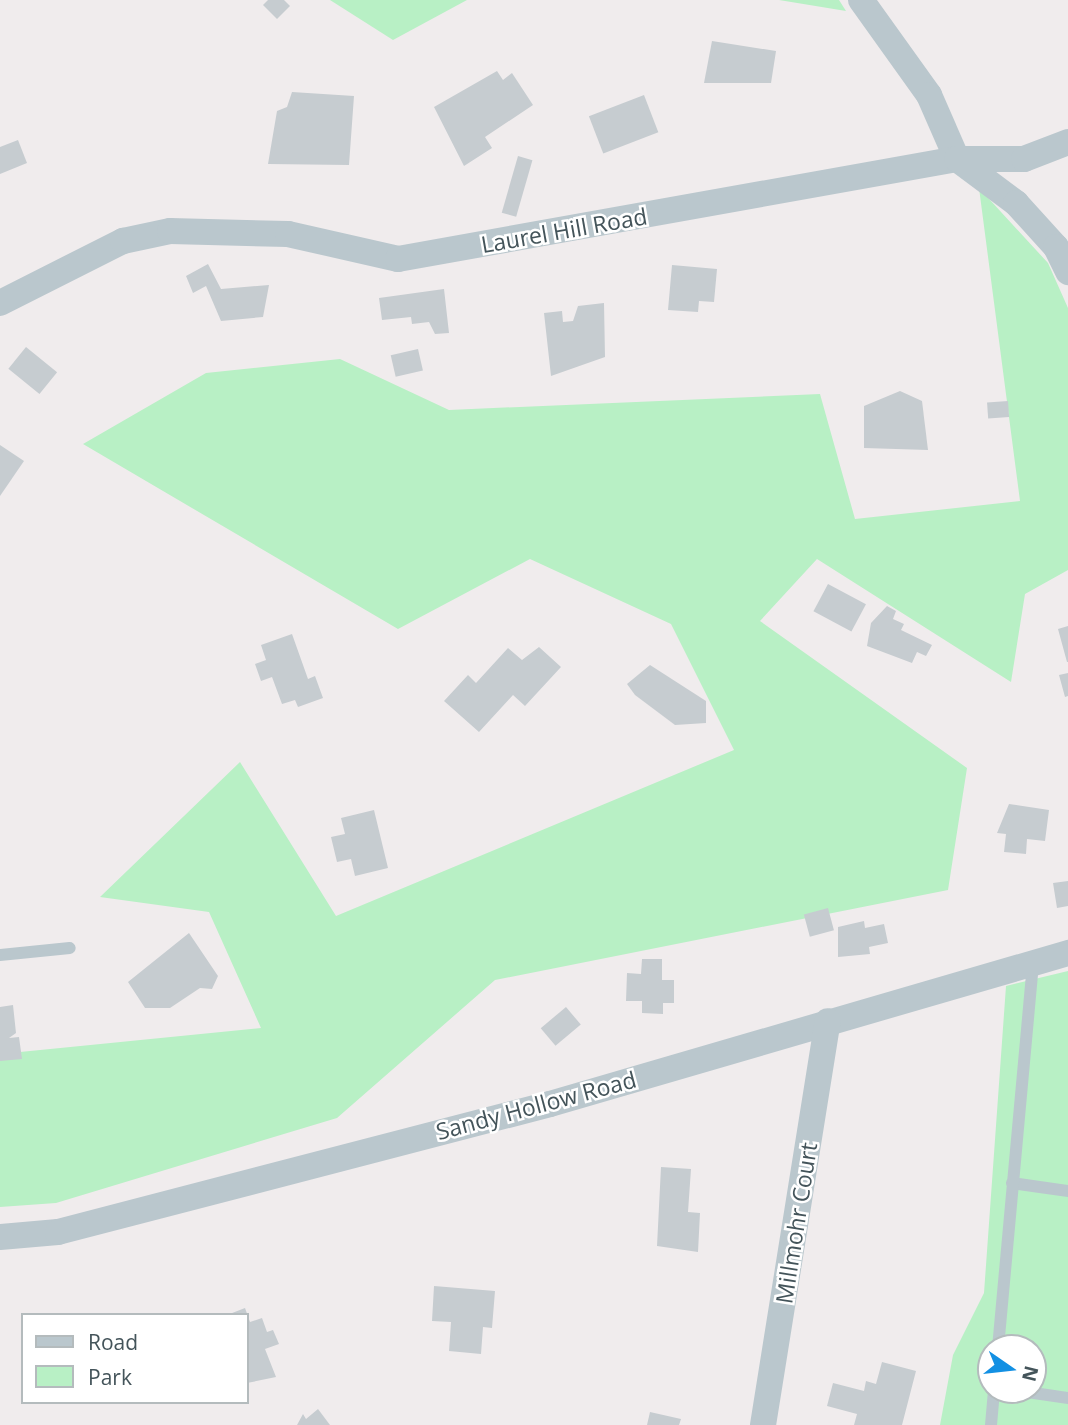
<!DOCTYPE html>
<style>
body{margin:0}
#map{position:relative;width:1068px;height:1425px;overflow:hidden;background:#f0eced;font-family:"Open Sans",sans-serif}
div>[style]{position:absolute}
.green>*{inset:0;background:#b8f0c5}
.building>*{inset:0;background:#c6ccd0;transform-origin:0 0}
.lane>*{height:12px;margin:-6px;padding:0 6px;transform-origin:6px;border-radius:6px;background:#bac7cd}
.street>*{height:26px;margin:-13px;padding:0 13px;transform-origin:13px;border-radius:13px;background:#bac7cd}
span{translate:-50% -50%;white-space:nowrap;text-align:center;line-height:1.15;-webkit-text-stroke:5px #fff;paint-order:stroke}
.street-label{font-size:23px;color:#44545a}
.legend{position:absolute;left:21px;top:1313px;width:228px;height:91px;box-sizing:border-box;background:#fff;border:2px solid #b4bbbd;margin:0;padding:9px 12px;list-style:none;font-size:21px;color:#44545a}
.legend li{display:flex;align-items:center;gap:14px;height:35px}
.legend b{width:35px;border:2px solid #b4bbbd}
.north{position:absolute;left:977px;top:1334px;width:70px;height:70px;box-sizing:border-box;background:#fff;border:2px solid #b4bbbd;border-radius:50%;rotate:104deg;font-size:19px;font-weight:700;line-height:28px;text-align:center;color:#44545a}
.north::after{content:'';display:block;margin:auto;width:24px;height:32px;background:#1390e3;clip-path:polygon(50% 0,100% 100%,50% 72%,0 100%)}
</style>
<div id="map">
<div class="green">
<div style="clip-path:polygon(330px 0,467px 0,393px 40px)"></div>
<div style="clip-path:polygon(779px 0,839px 0,846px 11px)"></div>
<div style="clip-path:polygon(979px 188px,1048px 263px,1068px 308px,1068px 570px,1025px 594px,1011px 682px,817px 559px,760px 621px,967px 768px,948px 890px,495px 980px,337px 1118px,56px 1203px,0 1207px,0 1054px,261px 1028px,209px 912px,100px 897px,240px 762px,336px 916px,734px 750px,671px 624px,530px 559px,398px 629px,83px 444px,206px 373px,340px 359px,449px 410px,820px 394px,855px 519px,1020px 501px)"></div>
<div style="clip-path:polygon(evenodd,1068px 971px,1068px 1425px,940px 1425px,953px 1355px,984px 1293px,1006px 986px,1068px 971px,991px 1348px,1033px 1348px,1033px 1390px,991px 1390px,991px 1348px)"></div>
</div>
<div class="building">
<div style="clip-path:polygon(268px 0,284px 0,290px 6px,277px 19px,263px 5px)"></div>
<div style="clip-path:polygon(712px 41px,776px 51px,771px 83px,704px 83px)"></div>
<div style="clip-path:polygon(497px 71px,503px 80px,512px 73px,533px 105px,485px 137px,492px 148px,464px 166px,434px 107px)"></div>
<div style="clip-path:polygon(292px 92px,354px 96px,349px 165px,268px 164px,277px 111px,287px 107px)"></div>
<div style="left:644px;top:95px;width:40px;height:59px;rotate:69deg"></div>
<div style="clip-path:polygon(18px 140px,27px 163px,0 174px,0 147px)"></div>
<div style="left:518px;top:156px;width:15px;height:59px;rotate:16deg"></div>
<div style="clip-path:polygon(208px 264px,221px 289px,269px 285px,263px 317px,221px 321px,206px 286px,193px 293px,186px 276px)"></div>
<div style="clip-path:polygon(672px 265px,717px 269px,714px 302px,699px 301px,698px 312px,668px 310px)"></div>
<div style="clip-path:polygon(444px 289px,449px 333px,435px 334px,429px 322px,412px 324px,411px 317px,382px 320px,379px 298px)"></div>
<div style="clip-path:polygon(604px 303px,605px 357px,551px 376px,544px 313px,562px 311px,563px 322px,573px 321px,578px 306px)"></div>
<div style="left:26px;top:347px;width:40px;height:28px;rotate:39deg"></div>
<div style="left:418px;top:349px;width:22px;height:28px;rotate:77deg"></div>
<div style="clip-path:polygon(900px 391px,922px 401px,928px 450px,864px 448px,864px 406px)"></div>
<div style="left:1008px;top:401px;width:16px;height:21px;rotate:86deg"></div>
<div style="clip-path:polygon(0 445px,24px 461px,0 496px)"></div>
<div style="left:828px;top:584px;width:43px;height:31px;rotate:28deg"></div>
<div style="clip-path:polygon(887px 606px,896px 611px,893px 619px,904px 624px,901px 630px,932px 645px,926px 656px,917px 652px,912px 663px,867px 646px,871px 623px)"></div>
<div style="clip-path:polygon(1068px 626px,1068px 662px,1067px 662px,1058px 629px)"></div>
<div style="clip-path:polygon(292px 634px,308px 679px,315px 676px,323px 698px,298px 707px,295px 700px,282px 704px,272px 677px,261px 681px,255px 664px,266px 660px,261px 645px)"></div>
<div style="clip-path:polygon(539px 647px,561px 667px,525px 706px,513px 695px,479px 732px,444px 701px,468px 675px,476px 683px,508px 648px,522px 660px)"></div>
<div style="clip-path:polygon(650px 665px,706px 701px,706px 723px,675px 725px,635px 695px,627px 684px)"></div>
<div style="clip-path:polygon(1068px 673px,1068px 696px,1065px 697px,1059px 675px)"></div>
<div style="clip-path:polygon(1009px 804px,1049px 810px,1045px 841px,1027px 839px,1026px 854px,1004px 852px,1006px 834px,997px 833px)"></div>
<div style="clip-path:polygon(374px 810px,388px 868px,355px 876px,351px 859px,337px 862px,331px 837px,345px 834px,341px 818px)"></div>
<div style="clip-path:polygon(1068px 881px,1068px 906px,1057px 908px,1053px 883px)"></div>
<div style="left:828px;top:908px;width:23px;height:25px;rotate:75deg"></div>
<div style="clip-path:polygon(864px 921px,865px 928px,884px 924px,888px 943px,869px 947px,870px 954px,838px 957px,838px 927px)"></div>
<div style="clip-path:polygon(189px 933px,218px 976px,212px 989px,200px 988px,170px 1008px,145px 1008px,128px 982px)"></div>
<div style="clip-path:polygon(642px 959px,662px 959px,662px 980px,674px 980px,674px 1003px,663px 1003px,663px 1014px,642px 1013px,642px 1001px,626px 1001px,627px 973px,641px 974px)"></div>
<div style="clip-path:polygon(13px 1005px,16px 1033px,9px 1038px,19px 1037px,22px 1059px,0 1061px,0 1007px)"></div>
<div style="left:566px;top:1007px;width:23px;height:33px;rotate:50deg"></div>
<div style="clip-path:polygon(661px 1167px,691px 1169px,688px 1212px,700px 1213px,698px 1252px,657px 1246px)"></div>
<div style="clip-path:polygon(434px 1286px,495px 1291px,492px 1328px,483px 1327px,481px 1354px,449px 1351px,451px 1322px,432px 1321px)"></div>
<div style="clip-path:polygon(245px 1308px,250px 1322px,262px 1318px,267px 1332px,273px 1330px,279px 1344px,265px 1349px,276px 1377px,247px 1383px,247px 1315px,227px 1315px)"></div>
<div style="clip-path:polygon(882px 1362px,916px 1371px,902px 1425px,854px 1425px,857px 1414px,827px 1406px,833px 1383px,864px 1391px,866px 1381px,876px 1384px)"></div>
<div style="clip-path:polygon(318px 1409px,330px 1425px,297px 1425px,303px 1414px,306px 1419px)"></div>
<div style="clip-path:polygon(650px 1412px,681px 1419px,679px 1425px,647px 1425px)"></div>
</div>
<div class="lane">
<div style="left:0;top:955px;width:70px;rotate:-5.7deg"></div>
<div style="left:1012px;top:1183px;width:57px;rotate:8.1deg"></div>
<div style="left:998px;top:1348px;width:387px;rotate:-84.8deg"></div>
<div style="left:1013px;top:1390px;width:56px;rotate:8.3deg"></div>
<div style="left:991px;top:1425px;width:35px;rotate:-85deg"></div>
</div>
<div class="street">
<div style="left:861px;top:0;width:117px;rotate:54.4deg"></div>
<div style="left:929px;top:95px;width:70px;rotate:66.4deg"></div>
<div style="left:957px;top:159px;width:74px;rotate:36.7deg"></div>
<div style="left:1016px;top:203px;width:59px;rotate:47.7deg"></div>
<div style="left:1056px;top:247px;width:28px;rotate:64deg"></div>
<div style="left:0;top:303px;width:138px;rotate:-26.8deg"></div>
<div style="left:123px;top:241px;width:48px;rotate:-12deg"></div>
<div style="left:170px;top:231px;width:118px;rotate:1.5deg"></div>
<div style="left:288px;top:234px;width:113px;rotate:12.8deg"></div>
<div style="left:398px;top:259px;width:568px;rotate:-10.14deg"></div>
<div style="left:957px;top:159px;width:67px"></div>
<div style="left:1024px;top:159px;width:47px;rotate:-21.1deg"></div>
<div style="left:0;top:1237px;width:58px;rotate:-4.9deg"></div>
<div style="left:58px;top:1232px;width:508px;rotate:-14.58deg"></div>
<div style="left:550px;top:1104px;width:540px;rotate:-16.25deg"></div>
<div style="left:763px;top:1425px;width:409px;rotate:-80.9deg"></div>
</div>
<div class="street-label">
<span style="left:564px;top:230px;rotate:-10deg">Laurel Hill Road</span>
<span style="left:536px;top:1105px;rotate:-15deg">Sandy Hollow Road</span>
<span style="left:796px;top:1223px;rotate:-81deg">Millmohr Court</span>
</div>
<ul class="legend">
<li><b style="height:9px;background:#bac7cd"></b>Road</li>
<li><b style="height:19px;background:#b8f0c5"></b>Park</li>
</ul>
<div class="north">N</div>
</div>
